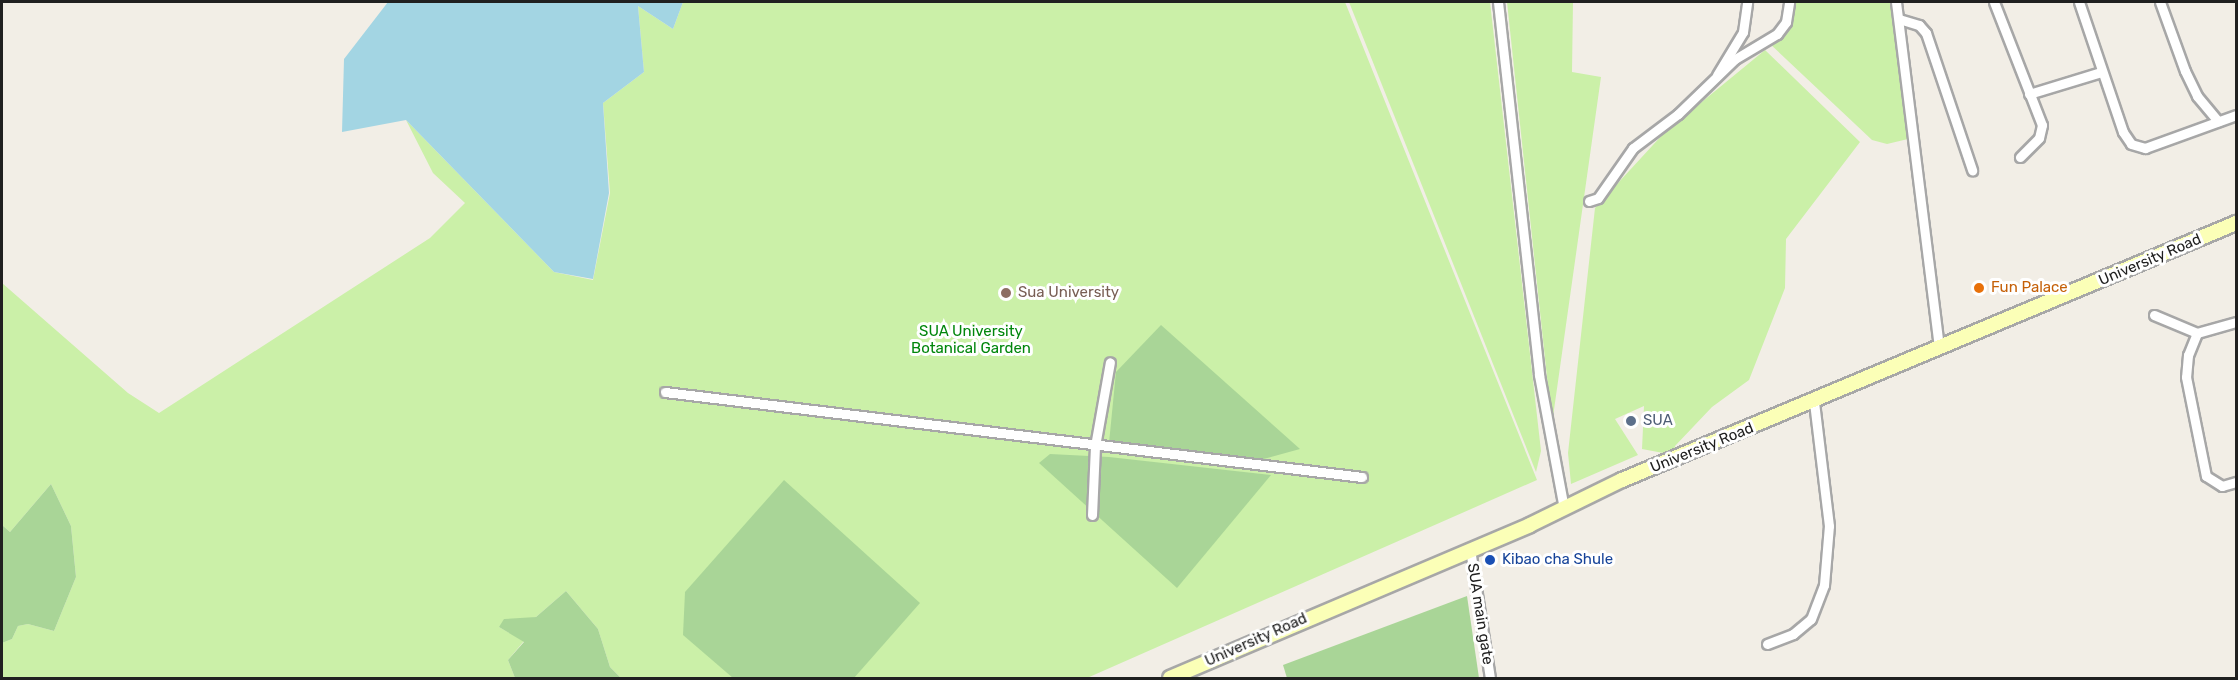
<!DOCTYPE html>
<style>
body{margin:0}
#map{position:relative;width:2238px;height:680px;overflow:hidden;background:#f2eee6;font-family:Rubik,sans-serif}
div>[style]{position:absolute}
.grass>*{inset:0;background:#cbf0a8}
.forest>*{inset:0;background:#a9d597}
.water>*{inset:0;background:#a3d5e3}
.roads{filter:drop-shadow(2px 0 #a7a7a7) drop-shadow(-2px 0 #a7a7a7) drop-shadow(0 2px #a7a7a7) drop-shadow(0 -2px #a7a7a7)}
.street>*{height:9px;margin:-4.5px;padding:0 4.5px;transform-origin:4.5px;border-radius:4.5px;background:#fff}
.secondary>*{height:14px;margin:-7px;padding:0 7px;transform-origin:7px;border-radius:7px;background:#fbffb7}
.dots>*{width:16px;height:16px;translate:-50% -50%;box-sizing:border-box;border:3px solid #fff;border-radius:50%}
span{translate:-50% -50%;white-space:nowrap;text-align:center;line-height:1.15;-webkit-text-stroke:6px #fff;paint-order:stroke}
.street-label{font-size:15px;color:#202020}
.food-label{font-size:15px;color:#c56008}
.left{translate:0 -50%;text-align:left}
.education-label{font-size:15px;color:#785e54}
.park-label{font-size:15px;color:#01860c}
.service-label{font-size:15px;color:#4e5e75}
.transit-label{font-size:15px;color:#164399}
.frame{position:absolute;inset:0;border:3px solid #202020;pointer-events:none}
</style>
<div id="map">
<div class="grass">
<div style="clip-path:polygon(683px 2px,1345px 2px,1537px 480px,1087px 678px,621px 678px,610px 667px,598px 629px,566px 591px,536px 617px,499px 627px,524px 641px,508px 660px,515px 678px,2px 678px,2px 643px,12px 639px,18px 626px,28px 624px,54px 631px,76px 577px,71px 526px,51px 484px,10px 532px,2px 525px,2px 283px,128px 393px,159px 413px,430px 238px,465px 203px,433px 173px,406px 120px,554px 272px,593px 280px,610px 193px,603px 103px,644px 72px,638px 6px,673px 29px)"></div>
<div style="clip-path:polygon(1349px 2px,1490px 2px,1541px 451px,1536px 472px)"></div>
<div style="clip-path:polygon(1507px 2px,1573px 2px,1572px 72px,1601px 77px,1552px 424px)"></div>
<div style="clip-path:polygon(1790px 2px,1890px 2px,1908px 139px,1887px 144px,1872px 140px,1769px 43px,1788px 26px)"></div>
<div style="clip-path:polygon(1765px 50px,1860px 142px,1786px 239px,1785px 288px,1749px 380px,1712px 407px,1675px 446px,1674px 455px,1642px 449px,1644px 406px,1615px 419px,1638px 455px,1571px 484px,1568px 453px,1595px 208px,1664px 133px)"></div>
</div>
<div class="forest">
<div style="clip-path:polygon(1161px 325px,1300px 449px,1256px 461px,1109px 443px,1116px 372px)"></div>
<div style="clip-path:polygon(1050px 454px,1109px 457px,1271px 475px,1177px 588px,1039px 463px)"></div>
<div style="clip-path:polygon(784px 480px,920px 603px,854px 678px,733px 678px,683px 635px,685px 592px)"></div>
<div style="clip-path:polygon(51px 484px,71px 526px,76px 577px,54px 631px,28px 624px,18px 626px,12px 639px,2px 643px,2px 525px,10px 532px)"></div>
<div style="clip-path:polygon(566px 591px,598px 629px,610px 667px,621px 678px,515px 678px,508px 660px,524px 642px,499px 627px,504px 619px,536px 617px)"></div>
<div style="clip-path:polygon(1467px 596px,1479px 678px,1287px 678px,1283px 665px)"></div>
</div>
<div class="water">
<div style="clip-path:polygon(388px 2px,683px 2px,673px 29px,638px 6px,644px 72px,603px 103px,609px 193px,593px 279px,554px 272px,406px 120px,342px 132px,344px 59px)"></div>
</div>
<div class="roads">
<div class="street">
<div style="left:1498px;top:2px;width:375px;rotate:83.7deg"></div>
<div style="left:1539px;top:375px;width:136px;rotate:79.4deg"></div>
<div style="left:1896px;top:2px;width:349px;rotate:82.9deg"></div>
<div style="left:1994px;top:2px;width:132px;rotate:68.7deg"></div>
<div style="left:2042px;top:125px;width:13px;rotate:103deg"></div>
<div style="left:2039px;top:138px;width:27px;rotate:135deg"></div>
<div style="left:2079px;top:2px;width:137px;rotate:71.3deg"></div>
<div style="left:2123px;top:132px;width:14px;rotate:56deg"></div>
<div style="left:2131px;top:144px;width:15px;rotate:16deg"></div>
<div style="left:2145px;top:148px;width:97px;rotate:-19.9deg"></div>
<div style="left:2160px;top:2px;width:73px;rotate:70.1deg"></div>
<div style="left:2185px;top:71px;width:28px;rotate:64deg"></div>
<div style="left:2197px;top:96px;width:33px;rotate:50deg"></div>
<div style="left:1899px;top:19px;width:21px;rotate:17deg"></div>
<div style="left:1919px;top:25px;width:11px;rotate:49deg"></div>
<div style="left:1926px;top:33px;width:145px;rotate:71.4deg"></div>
<div style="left:1717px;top:75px;width:50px;rotate:-58.8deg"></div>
<div style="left:1743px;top:32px;width:30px;rotate:-82deg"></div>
<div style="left:2029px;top:94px;width:75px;rotate:-17deg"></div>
<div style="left:1589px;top:201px;width:9px;rotate:-18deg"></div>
<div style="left:1598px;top:198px;width:61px;rotate:-55deg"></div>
<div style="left:1633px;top:148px;width:56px;rotate:-37.1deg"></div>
<div style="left:1678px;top:114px;width:79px;rotate:-44deg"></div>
<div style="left:1735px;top:59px;width:49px;rotate:-30.8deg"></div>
<div style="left:1777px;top:34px;width:15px;rotate:-53deg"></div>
<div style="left:1786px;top:22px;width:20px;rotate:-81deg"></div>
<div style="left:2154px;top:315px;width:47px;rotate:22.7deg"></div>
<div style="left:2236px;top:322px;width:41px;rotate:164.2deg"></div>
<div style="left:2197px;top:333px;width:24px;rotate:112deg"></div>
<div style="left:2188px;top:355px;width:22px;rotate:95deg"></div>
<div style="left:2186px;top:377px;width:101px;rotate:78.6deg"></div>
<div style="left:2206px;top:476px;width:19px;rotate:32deg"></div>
<div style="left:2222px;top:486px;width:15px;rotate:-16deg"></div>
<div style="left:665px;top:392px;width:702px;rotate:6.95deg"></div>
<div style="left:1092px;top:515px;width:69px;rotate:-87.5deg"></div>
<div style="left:1095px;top:446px;width:85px;rotate:-79.9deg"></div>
<div style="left:1470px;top:549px;width:131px;rotate:81.2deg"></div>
<div style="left:1767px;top:644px;width:28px;rotate:-21deg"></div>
<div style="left:1793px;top:634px;width:23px;rotate:-40deg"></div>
<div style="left:1811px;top:619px;width:36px;rotate:-69deg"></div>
<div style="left:1824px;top:585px;width:59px;rotate:-85.2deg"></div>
<div style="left:1829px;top:526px;width:125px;rotate:-96.9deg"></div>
</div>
<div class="secondary">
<div style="left:1170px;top:678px;width:391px;rotate:-23deg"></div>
<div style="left:1530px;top:525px;width:102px;rotate:-26.1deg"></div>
<div style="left:1622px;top:480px;width:666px;rotate:-22.71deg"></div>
</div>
</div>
<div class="dots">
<div style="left:1979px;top:288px;background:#e8710a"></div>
<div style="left:1006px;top:293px;background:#8d6e63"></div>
<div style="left:1631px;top:421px;background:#5c6f8a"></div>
<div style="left:1490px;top:560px;background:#1a4fb4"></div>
</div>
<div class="street-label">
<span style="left:2150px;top:260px;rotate:-23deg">University Road</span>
<span style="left:1702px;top:448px;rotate:-22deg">University Road</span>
<span style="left:1480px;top:614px;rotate:81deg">SUA main gate</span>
<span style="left:1256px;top:640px;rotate:-24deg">University Road</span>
</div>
<div class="food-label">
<span class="left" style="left:1991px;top:288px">Fun Palace</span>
</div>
<div class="education-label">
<span class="left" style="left:1018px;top:293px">Sua University</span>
</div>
<div class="park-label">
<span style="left:971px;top:340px">SUA University<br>Botanical Garden</span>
</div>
<div class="service-label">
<span class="left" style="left:1643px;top:421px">SUA</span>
</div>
<div class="transit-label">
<span class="left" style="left:1502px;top:560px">Kibao cha Shule</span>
</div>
<div class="frame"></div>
</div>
